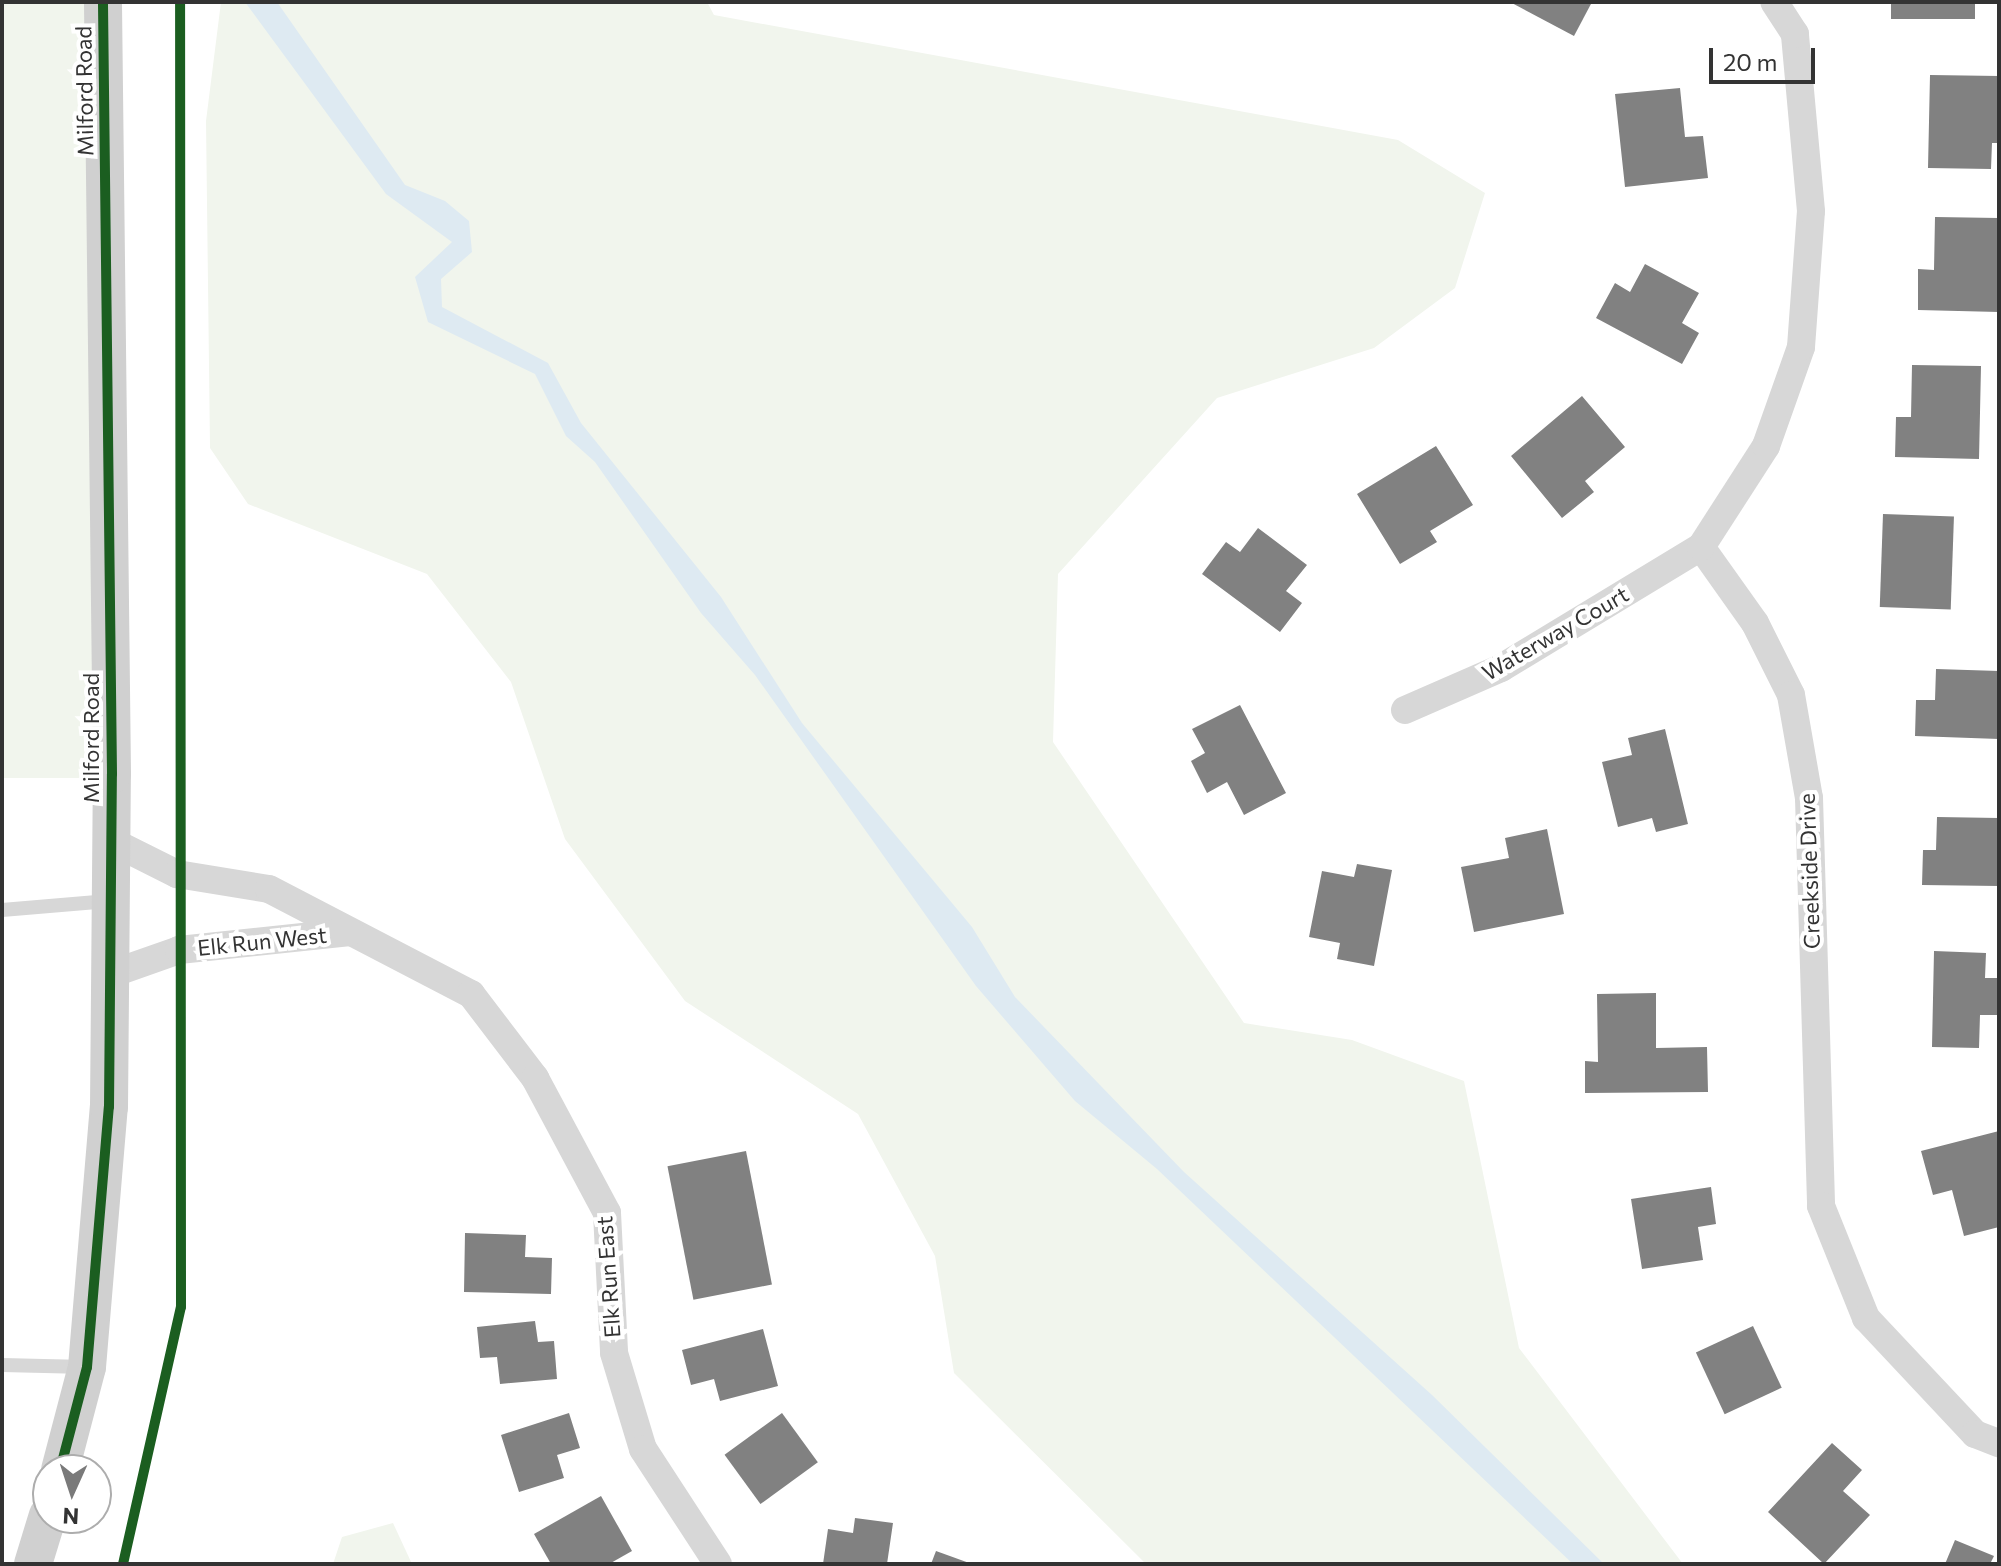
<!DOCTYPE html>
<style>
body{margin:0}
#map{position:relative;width:2001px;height:1566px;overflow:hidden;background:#fff;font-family:Commissioner,sans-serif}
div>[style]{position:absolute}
.green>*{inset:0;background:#f1f5ed;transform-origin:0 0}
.water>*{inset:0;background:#deeaf2}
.building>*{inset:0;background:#818181;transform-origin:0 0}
.lane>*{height:14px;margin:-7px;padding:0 7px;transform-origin:7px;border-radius:7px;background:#d7d7d7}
.street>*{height:28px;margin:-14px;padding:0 14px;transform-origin:14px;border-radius:14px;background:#d7d7d7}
.secondary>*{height:38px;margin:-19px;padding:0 19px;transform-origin:19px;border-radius:19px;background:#d0d0d0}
.cycleway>*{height:10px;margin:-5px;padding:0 5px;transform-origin:5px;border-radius:5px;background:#1b5e20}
span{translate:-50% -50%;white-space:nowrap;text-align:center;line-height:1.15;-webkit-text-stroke:8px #fff;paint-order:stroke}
.street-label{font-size:22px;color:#333}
.frame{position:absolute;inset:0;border:4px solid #333;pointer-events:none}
.north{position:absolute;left:32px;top:1454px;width:80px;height:80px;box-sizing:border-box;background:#fff;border:2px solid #adadad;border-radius:50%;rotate:183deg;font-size:22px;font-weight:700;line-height:32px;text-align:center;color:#333}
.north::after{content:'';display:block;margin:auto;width:28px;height:36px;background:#7a7a7a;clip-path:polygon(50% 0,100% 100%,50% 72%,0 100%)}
.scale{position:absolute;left:1709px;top:48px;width:106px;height:36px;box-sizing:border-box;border:4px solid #333;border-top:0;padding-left:10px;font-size:24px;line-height:28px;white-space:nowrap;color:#333;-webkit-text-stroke:6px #fff;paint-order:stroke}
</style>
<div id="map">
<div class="green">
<div style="left:2px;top:2px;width:101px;height:776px"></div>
<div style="clip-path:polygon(221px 2px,707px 2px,714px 15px,1398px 140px,1485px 193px,1455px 288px,1374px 348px,1217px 398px,1058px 574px,1053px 742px,1244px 1023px,1352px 1040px,1464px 1081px,1519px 1348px,1683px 1564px,1146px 1564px,954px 1373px,935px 1256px,858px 1114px,685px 1001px,565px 839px,511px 682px,427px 574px,248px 504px,210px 448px,206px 121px)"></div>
<div style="clip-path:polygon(393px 1523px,412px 1564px,333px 1564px,342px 1537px)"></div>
</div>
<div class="water">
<div style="clip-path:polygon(245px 2px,277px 2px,405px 185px,445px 201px,469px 221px,472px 252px,441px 279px,442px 307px,548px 363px,581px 423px,721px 597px,802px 723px,972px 927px,1015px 997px,1184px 1172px,1432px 1395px,1604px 1564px,1573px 1564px,1157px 1169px,1075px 1101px,976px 986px,755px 675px,701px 613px,595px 462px,566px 436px,535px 374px,428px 322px,415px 277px,452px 242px,386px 194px)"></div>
</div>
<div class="building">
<div style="clip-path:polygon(1510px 2px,1592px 2px,1574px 36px)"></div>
<div style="left:1891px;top:2px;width:84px;height:17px"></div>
<div style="clip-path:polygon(1930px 75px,1999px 76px,1999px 143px,1992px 143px,1991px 169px,1928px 168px)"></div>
<div style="clip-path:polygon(1680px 88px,1685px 137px,1703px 136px,1708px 178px,1625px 187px,1615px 94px)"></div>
<div style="clip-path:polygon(1935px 217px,1999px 218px,1999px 312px,1918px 310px,1918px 269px,1934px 270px)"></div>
<div style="clip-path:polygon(1645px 264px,1699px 293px,1682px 323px,1699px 333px,1682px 364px,1596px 318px,1615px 283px,1630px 292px)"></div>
<div style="clip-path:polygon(1912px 365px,1981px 366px,1979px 459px,1895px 457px,1896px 417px,1911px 417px)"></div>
<div style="clip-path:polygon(1582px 396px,1625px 447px,1585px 481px,1594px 492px,1562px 518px,1511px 456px)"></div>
<div style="clip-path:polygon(1436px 446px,1473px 505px,1430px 531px,1437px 542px,1400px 564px,1357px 494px)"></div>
<div style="left:1883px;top:514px;width:71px;height:93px;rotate:2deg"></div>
<div style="clip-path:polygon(1258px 528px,1307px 565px,1286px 591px,1302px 603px,1280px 632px,1202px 574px,1226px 542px,1240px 552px)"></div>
<div style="clip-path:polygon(1936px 669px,1999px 671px,1999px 739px,1915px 736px,1916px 700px,1935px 700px)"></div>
<div style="clip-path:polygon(1240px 705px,1286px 793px,1244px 815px,1227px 782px,1207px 793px,1191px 761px,1205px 753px,1192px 729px)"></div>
<div style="clip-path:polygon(1665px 729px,1688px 824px,1656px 832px,1652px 818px,1618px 827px,1602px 762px,1632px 755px,1628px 738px)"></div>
<div style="clip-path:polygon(1937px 817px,1999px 818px,1999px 886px,1922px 885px,1923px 850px,1936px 850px)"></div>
<div style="clip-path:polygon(1547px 829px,1564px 914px,1474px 932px,1461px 867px,1509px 858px,1505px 838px)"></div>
<div style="clip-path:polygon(1357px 864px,1392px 870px,1374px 966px,1337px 959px,1340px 943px,1309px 937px,1322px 871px,1354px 877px)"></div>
<div style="clip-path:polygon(1934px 951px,1986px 953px,1985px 978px,1999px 978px,1999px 1015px,1980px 1015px,1979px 1048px,1932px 1047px)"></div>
<div style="clip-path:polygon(1656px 993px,1656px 1048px,1707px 1047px,1708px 1092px,1585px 1093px,1585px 1061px,1598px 1062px,1597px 994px)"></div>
<div style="clip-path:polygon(1999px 1131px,1999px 1227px,1964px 1236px,1952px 1190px,1933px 1195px,1921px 1151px)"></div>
<div style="left:746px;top:1151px;width:136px;height:80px;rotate:79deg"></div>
<div style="clip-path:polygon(1711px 1187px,1716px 1224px,1698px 1227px,1703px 1260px,1642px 1269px,1631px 1199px)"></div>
<div style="clip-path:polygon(465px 1233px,526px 1235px,525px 1257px,552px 1258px,551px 1294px,464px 1292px)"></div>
<div style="clip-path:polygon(535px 1321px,538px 1342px,554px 1341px,557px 1379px,500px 1384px,497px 1357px,480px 1358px,477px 1327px)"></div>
<div style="left:1753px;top:1326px;width:68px;height:63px;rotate:65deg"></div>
<div style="clip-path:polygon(763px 1329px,778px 1386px,720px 1401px,714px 1379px,691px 1385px,682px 1350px)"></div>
<div style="clip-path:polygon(569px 1413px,580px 1448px,557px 1455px,564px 1478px,519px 1492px,501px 1435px)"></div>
<div style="left:782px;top:1413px;width:61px;height:71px;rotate:54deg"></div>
<div style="clip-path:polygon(1832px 1443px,1862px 1470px,1843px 1491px,1870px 1515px,1824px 1564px,1768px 1512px)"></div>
<div style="clip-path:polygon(601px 1496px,632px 1551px,609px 1564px,551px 1564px,534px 1534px)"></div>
<div style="clip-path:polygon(855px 1518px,893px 1523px,887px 1564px,823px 1564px,828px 1529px,853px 1533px)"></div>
<div style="clip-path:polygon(1955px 1540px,1994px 1556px,1990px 1564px,1945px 1564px)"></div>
<div style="clip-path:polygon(936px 1551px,972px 1564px,931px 1564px)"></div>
</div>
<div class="lane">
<div style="left:2px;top:910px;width:107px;rotate:-4.8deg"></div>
<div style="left:2px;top:1365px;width:84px;rotate:1.4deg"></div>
</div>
<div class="street">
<div style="left:1701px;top:547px;width:93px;rotate:54.6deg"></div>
<div style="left:1755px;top:623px;width:80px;rotate:63.4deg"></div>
<div style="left:1791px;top:695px;width:105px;rotate:80.1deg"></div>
<div style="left:1809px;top:798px;width:408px;rotate:88.3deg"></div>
<div style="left:1821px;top:1206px;width:121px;rotate:68.1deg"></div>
<div style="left:1866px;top:1318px;width:159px;rotate:46.8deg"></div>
<div style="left:1975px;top:1434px;width:26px;rotate:21deg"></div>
<div style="left:1405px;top:710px;width:105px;rotate:-23.6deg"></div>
<div style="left:1501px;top:668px;width:234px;rotate:-31.2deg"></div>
<div style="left:1701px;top:547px;width:120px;rotate:-57.2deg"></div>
<div style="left:1766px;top:446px;width:105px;rotate:-70.5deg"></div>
<div style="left:1801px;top:347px;width:136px;rotate:-85.8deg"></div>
<div style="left:1811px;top:211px;width:178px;rotate:-95.2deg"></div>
<div style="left:1795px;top:34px;width:38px;rotate:-123deg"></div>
<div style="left:111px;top:841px;width:74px;rotate:26.6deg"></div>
<div style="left:177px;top:874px;width:93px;rotate:9.3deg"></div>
<div style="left:269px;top:889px;width:228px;rotate:27.5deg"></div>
<div style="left:471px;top:994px;width:106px;rotate:52.7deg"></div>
<div style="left:535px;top:1078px;width:153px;rotate:61.9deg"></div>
<div style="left:607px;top:1213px;width:140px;rotate:87.1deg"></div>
<div style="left:614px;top:1353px;width:100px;rotate:73.2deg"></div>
<div style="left:643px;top:1449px;width:137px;rotate:56.9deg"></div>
<div style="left:111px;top:974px;width:72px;rotate:-19.4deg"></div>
<div style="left:179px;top:950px;width:172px;rotate:-6deg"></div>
</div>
<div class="secondary">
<div style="left:60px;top:1470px;width:106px;rotate:-75.3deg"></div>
<div style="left:87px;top:1367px;width:261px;rotate:-85.2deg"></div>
<div style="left:109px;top:1107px;width:333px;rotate:-89.5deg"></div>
<div style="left:112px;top:774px;width:772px;rotate:-90.67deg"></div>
<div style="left:33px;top:1564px;width:51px;rotate:-73deg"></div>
</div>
<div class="cycleway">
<div style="left:60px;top:1470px;width:106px;rotate:-75.3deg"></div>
<div style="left:87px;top:1367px;width:261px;rotate:-85.2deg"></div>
<div style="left:109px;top:1107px;width:333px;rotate:-89.5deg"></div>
<div style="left:112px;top:774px;width:772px;rotate:-90.67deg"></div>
<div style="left:123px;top:1564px;width:263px;rotate:-77.3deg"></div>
<div style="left:181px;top:1307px;width:1305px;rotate:-90.04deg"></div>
</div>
<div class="street-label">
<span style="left:84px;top:91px;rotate:-91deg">Milford Road</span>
<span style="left:1555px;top:633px;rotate:-30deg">Waterway Court</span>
<span style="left:91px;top:738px;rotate:-90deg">Milford Road</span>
<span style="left:1809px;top:871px;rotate:-92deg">Creekside Drive</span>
<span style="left:262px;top:941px;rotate:-6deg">Elk Run West</span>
<span style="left:608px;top:1277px;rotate:-94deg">Elk Run East</span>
</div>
<div class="frame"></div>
<div class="north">N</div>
<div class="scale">20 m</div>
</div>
